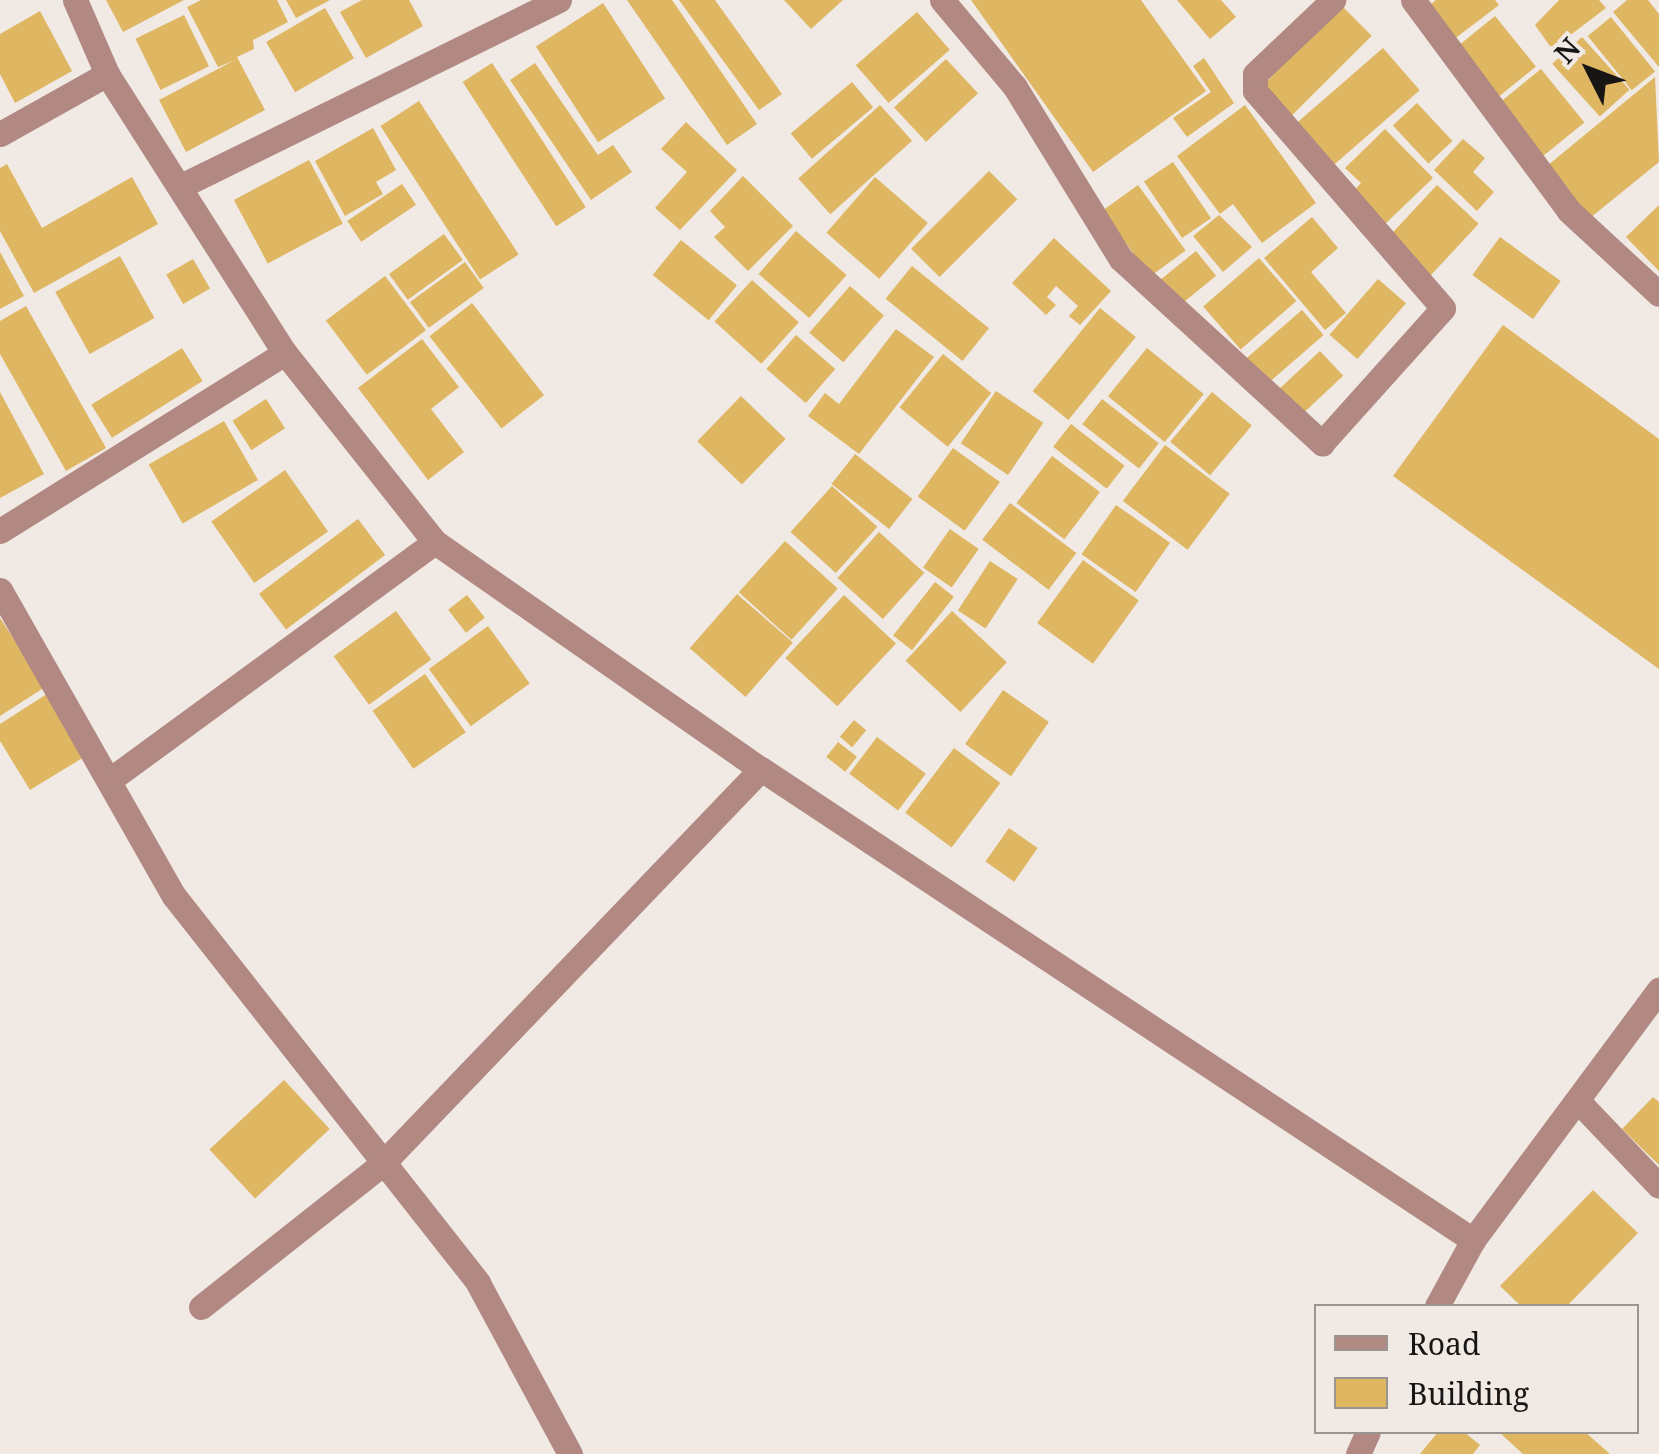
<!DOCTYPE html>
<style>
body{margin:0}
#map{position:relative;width:1659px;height:1454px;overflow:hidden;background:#f0e9e4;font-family:"Noto Serif",serif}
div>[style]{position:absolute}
.building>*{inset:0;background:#dfb661;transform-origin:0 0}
.minor>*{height:25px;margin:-12.5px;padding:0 12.5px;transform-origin:12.5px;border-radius:12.5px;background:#b18882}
span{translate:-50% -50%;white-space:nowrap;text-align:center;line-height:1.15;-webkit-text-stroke:8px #f0e9e4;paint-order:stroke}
.legend{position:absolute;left:1314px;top:1304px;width:325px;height:130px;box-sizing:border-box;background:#f0e9e4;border:2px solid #9a9591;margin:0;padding:12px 18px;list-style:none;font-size:30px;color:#181614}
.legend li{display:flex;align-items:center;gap:20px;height:50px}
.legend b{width:50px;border:2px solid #9a9591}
.north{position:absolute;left:1539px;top:20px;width:100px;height:100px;-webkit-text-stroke:8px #f0e9e4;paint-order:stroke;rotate:312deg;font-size:28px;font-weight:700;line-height:40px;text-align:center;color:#181614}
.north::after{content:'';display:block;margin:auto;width:35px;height:45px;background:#181614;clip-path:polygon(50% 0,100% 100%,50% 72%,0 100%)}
</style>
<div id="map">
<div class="building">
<div style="clip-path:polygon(106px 0,184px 0,123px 32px)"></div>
<div style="clip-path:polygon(201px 0,277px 0,288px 22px,253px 40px,254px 49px,237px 57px,265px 110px,186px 152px,159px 100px,235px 60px,218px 67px,187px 7px)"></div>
<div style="clip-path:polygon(286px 0,330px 0,296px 18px)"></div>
<div style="clip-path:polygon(362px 0,409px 0,423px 26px,366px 58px,340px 12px)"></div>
<div style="clip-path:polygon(627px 0,672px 0,757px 124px,727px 145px)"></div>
<div style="clip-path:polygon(679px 0,715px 0,782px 94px,759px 110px)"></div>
<div style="clip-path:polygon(784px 0,843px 0,811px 29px)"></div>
<div style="clip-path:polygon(971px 0,1141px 0,1206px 91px,1093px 172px)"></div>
<div style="clip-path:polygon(1177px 0,1221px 0,1236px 17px,1210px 39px)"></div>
<div style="clip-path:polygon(1436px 0,1495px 0,1499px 5px,1453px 40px,1427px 7px)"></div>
<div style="clip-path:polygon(1559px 0,1599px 0,1606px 8px,1552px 49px,1535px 25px)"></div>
<div style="clip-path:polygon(1627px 0,1648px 0,1659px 14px,1659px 67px,1613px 12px)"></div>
<div style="left:603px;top:3px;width:114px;height:80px;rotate:57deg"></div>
<div style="left:1342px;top:6px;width:42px;height:113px;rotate:45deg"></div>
<div style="left:325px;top:8px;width:58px;height:68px;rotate:60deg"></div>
<div style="clip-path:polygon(40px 11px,72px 71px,15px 103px,0 74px,0 34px)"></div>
<div style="left:917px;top:12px;width:50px;height:81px;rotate:49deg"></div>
<div style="left:184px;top:15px;width:57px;height:54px;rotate:64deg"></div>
<div style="left:1495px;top:16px;width:65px;height:48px;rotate:51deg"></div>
<div style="left:1611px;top:17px;width:70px;height:30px;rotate:51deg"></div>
<div style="left:1582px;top:37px;width:71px;height:40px;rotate:48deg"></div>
<div style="left:1383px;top:48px;width:56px;height:116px;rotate:49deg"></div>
<div style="clip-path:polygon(1204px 58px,1234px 103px,1187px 137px,1173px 118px,1211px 92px,1193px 66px)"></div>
<div style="left:946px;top:59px;width:47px;height:71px;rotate:47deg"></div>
<div style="left:492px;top:63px;width:172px;height:35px;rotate:57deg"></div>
<div style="clip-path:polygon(535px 63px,598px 155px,613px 145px,632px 172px,591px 200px,510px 80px)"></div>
<div style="left:1541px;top:69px;width:69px;height:54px;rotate:51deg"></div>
<div style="clip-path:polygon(1655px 77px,1659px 162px,1590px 218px,1547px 166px)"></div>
<div style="left:852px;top:82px;width:33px;height:80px;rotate:50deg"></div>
<div style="left:419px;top:101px;width:183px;height:46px;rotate:57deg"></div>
<div style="left:1417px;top:103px;width:52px;height:33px;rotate:47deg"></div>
<div style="left:880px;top:105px;width:48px;height:110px;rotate:48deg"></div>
<div style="clip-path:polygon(1245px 105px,1316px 203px,1262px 243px,1233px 204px,1220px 214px,1177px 156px)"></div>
<div style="clip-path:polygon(686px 122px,737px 170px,680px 230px,655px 208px,687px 172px,661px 149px)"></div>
<div style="clip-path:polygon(373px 128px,396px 170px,376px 182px,383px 194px,345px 216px,315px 161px)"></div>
<div style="clip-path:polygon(1385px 129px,1433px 178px,1384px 225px,1352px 193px,1361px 183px,1345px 168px)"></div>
<div style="clip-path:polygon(1463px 139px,1485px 158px,1473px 172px,1494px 192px,1477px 211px,1434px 170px)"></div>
<div style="left:309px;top:160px;width:72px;height:85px;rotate:62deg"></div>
<div style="left:1173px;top:162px;width:68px;height:35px;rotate:56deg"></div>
<div style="clip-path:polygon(7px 164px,42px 228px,132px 177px,158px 224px,34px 293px,0 231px,0 168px)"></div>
<div style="left:989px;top:171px;width:40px;height:110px;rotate:45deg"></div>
<div style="clip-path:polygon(743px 176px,793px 226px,748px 271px,714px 237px,725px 227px,710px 211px)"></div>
<div style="left:875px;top:177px;width:70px;height:74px;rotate:41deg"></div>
<div style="left:402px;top:184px;width:25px;height:66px;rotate:56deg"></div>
<div style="left:1138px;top:185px;width:81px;height:44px;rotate:54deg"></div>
<div style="left:1437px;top:185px;width:57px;height:71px;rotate:43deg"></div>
<div style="clip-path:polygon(1659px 205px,1659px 271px,1626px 237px)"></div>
<div style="clip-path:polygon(1219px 215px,1252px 247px,1223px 272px,1193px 236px)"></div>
<div style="clip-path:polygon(1312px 217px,1338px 248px,1311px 272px,1346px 313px,1325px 330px,1264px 258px)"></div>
<div style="left:796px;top:231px;width:67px;height:57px;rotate:41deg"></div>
<div style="left:444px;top:234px;width:32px;height:68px;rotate:54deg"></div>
<div style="left:1500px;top:237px;width:75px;height:47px;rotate:36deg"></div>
<div style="clip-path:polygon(1054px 238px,1111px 291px,1080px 325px,1069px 316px,1078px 306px,1056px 286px,1047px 297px,1056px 305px,1046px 315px,1012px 283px)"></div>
<div style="left:681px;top:240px;width:72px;height:45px;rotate:39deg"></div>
<div style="left:1196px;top:251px;width:32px;height:49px;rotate:51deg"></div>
<div style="clip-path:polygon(0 252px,24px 296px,0 309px)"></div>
<div style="left:120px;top:256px;width:71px;height:74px;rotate:61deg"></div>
<div style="left:1259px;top:258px;width:57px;height:74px;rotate:49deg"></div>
<div style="left:193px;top:259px;width:34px;height:31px;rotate:60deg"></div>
<div style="left:465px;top:262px;width:32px;height:68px;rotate:54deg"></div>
<div style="left:912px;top:266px;width:99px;height:42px;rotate:39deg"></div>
<div style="left:385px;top:276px;width:68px;height:74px;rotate:53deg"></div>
<div style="left:1378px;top:279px;width:37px;height:74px;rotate:41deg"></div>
<div style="left:752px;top:280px;width:63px;height:56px;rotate:42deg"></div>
<div style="left:850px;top:286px;width:45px;height:62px;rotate:41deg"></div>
<div style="left:472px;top:303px;width:117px;height:54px;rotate:52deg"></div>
<div style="clip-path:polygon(26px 306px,106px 448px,66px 471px,0 354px,0 321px)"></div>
<div style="left:1100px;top:308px;width:46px;height:107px;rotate:39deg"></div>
<div style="left:1302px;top:310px;width:33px;height:75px;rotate:49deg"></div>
<div style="clip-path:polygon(1503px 325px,1659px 439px,1659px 669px,1393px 476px)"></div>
<div style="clip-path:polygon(896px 329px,934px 357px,859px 454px,808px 416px,825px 393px,839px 404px)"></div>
<div style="left:796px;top:335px;width:52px;height:45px;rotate:41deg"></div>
<div style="clip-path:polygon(422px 339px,459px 387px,431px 409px,464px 452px,428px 480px,358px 388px)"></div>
<div style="left:182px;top:348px;width:39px;height:107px;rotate:58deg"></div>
<div style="left:1147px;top:348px;width:73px;height:62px;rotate:39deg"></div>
<div style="left:1320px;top:351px;width:34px;height:57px;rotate:47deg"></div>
<div style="left:943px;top:354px;width:62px;height:69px;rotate:39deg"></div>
<div style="left:996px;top:391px;width:57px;height:63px;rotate:34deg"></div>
<div style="clip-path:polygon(0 392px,44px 474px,0 498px)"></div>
<div style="left:1212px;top:392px;width:52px;height:65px;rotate:40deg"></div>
<div style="left:741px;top:396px;width:62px;height:63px;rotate:44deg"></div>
<div style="left:266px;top:399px;width:35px;height:40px;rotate:57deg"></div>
<div style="left:1102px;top:399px;width:72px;height:32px;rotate:38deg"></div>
<div style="left:224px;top:421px;width:68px;height:87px;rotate:60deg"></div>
<div style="left:1071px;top:424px;width:68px;height:29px;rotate:38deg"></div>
<div style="left:1165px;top:445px;width:81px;height:70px;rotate:37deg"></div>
<div style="left:953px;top:448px;width:58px;height:60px;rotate:36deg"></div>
<div style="left:855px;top:454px;width:73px;height:38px;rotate:38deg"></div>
<div style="left:1052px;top:456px;width:60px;height:59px;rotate:37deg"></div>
<div style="left:285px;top:470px;width:75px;height:90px;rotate:55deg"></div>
<div style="left:832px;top:486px;width:61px;height:62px;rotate:42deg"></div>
<div style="left:1010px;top:503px;width:83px;height:46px;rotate:37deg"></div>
<div style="left:1116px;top:505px;width:66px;height:60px;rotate:35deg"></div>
<div style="left:358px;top:519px;width:45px;height:124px;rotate:53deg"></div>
<div style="left:950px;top:529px;width:35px;height:47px;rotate:35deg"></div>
<div style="left:879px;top:532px;width:61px;height:62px;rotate:42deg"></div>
<div style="left:785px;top:541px;width:71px;height:69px;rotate:42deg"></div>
<div style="left:1083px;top:560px;width:69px;height:78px;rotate:36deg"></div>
<div style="left:990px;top:561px;width:33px;height:59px;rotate:33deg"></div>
<div style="left:935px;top:582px;width:24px;height:68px;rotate:38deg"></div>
<div style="left:737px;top:594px;width:74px;height:72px;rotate:41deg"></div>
<div style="left:467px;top:595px;width:29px;height:24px;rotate:52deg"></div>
<div style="left:844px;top:595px;width:71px;height:86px;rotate:43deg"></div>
<div style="left:396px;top:611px;width:60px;height:77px;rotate:54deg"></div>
<div style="left:952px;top:611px;width:75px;height:68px;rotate:43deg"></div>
<div style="clip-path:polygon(0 618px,45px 687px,0 716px)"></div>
<div style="left:488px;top:626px;width:71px;height:73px;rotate:54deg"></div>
<div style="left:425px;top:674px;width:71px;height:64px;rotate:55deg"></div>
<div style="left:1003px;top:690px;width:56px;height:66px;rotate:35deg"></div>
<div style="clip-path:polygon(50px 692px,89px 754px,30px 790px,0 741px,0 724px)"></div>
<div style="left:854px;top:720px;width:16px;height:22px;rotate:40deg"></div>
<div style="left:877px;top:737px;width:61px;height:46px;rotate:37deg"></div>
<div style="left:838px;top:742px;width:24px;height:19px;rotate:38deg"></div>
<div style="left:954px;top:748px;width:58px;height:81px;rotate:37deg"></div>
<div style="left:1009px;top:828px;width:35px;height:41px;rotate:35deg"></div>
<div style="left:284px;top:1080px;width:67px;height:102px;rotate:47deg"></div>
<div style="clip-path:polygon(1653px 1097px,1659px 1102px,1659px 1165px,1622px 1129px)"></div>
<div style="clip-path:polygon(1593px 1190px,1638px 1233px,1567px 1306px,1521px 1306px,1500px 1286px)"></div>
<div style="clip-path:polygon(1438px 1432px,1464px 1432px,1480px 1445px,1473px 1454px,1420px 1454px)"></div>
<div style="clip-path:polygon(1499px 1432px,1585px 1432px,1610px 1454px,1523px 1454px)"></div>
</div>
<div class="minor">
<div style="left:75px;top:0;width:81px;rotate:66.6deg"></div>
<div style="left:942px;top:0;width:114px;rotate:50deg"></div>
<div style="left:1015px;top:87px;width:202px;rotate:58.4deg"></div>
<div style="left:1121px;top:259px;width:273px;rotate:42.5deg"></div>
<div style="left:1322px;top:443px;width:181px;rotate:-48.1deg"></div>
<div style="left:1443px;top:308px;width:287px;rotate:-130.9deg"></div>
<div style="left:1255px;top:91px;width:17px;rotate:-90deg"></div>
<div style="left:1255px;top:74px;width:108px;rotate:-43.5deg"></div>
<div style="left:1413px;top:0;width:262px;rotate:53.5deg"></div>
<div style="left:1569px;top:211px;width:122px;rotate:42.7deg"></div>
<div style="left:0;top:134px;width:123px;rotate:-29.3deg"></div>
<div style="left:107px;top:74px;width:331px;rotate:57.5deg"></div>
<div style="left:285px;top:353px;width:241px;rotate:51.6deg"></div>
<div style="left:435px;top:542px;width:397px;rotate:34.9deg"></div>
<div style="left:761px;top:769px;width:854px;rotate:33.49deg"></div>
<div style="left:183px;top:185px;width:419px;rotate:-26.2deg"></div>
<div style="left:0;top:531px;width:336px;rotate:-32deg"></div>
<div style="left:0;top:590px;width:352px;rotate:60.4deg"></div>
<div style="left:174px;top:896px;width:492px;rotate:51.8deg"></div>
<div style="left:478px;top:1283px;width:194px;rotate:61.7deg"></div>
<div style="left:111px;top:779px;width:401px;rotate:-36.2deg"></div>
<div style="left:1578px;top:1101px;width:117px;rotate:46.4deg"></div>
<div style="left:1437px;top:1306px;width:75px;rotate:-61.4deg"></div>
<div style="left:1473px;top:1240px;width:312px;rotate:-53.4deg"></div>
<div style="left:201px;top:1307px;width:231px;rotate:-38.3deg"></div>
<div style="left:382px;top:1164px;width:547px;rotate:-46.18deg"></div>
<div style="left:1358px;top:1454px;width:24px;rotate:-66deg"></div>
</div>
<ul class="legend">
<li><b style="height:12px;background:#b18882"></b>Road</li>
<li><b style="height:28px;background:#dfb661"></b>Building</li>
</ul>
<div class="north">N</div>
</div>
